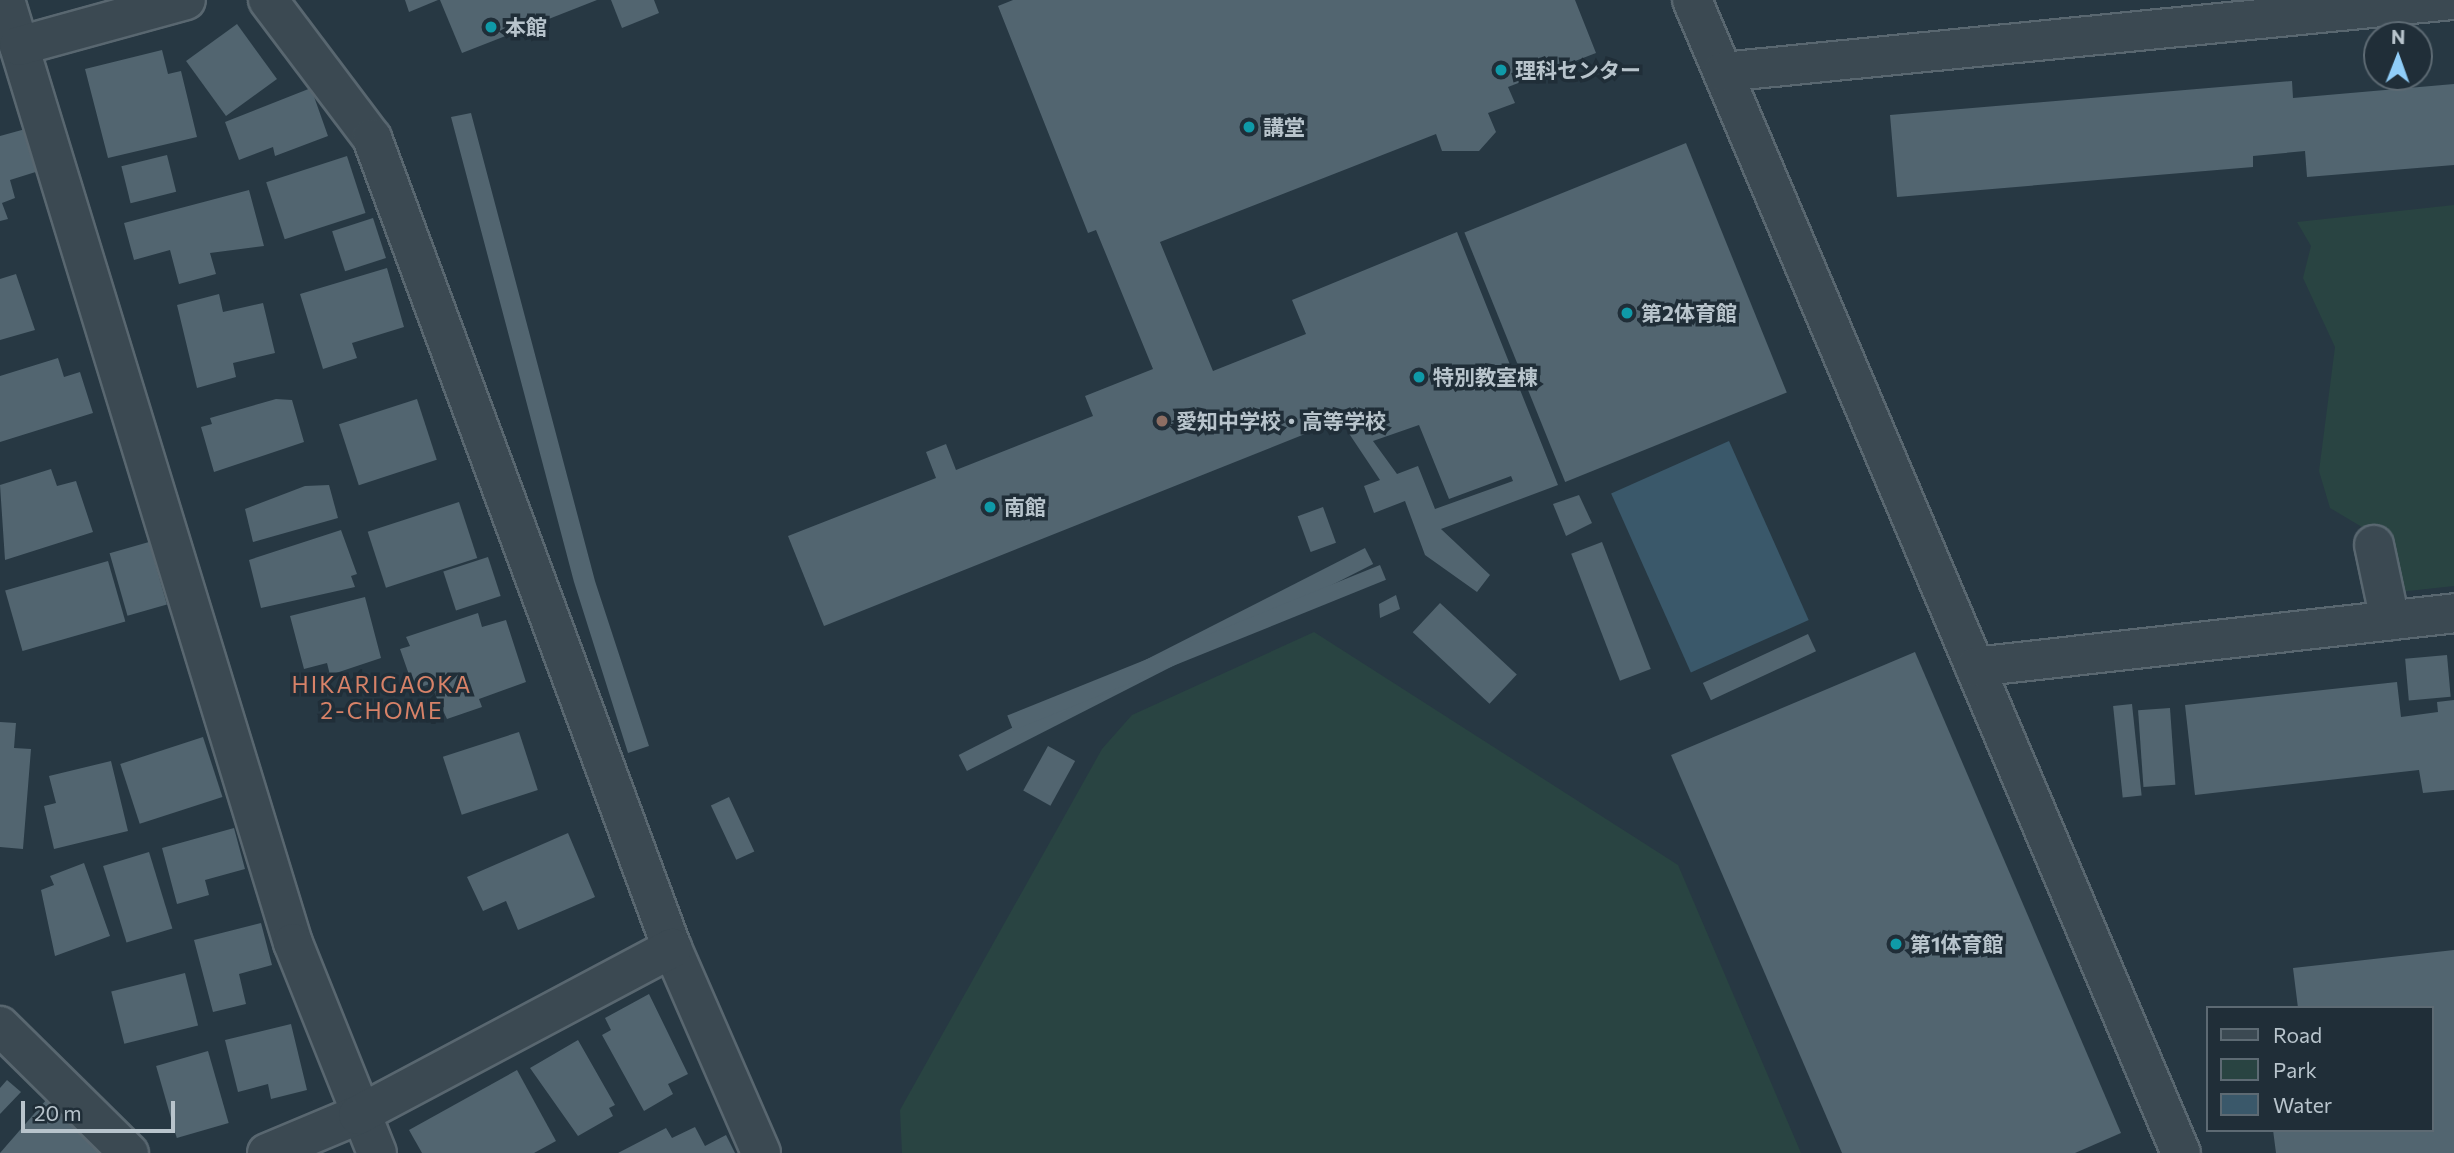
<!DOCTYPE html>
<meta charset="utf-8">
<style>
body{margin:0}
#map{position:relative;width:2454px;height:1153px;overflow:hidden;background:#273843;font-family:Commissioner,"Noto Sans JP",sans-serif}
div>[style]{position:absolute}
.green>*{inset:0;background:#294442}
.water>*{inset:0;background:#3a586a;transform-origin:0 0}
.building>*{inset:0;background:#526570;transform-origin:0 0}
.roads{filter:drop-shadow(2px 0 #596770) drop-shadow(-2px 0 #596770) drop-shadow(0 2px #596770) drop-shadow(0 -2px #596770)}
.street>*{height:38px;margin:-19px;padding:0 19px;transform-origin:19px;border-radius:19px;background:#3b4952}
.dots>*{width:19px;height:19px;translate:-50% -50%;box-sizing:border-box;border:4px solid #202e38;border-radius:50%}
span{translate:-50% -50%;white-space:nowrap;text-align:center;line-height:1.15;-webkit-text-stroke:7px #202e38;paint-order:stroke}
.poi-label{font-size:21px;color:#b8c4cc;font-weight:700}
.left{translate:0 -50%;text-align:left}
.neighbourhood-label{font-size:23px;color:#d78268;letter-spacing:2px}
.legend{position:absolute;left:2206px;top:1006px;width:228px;height:126px;box-sizing:border-box;background:#202e38;border:2px solid #5d6a73;margin:0;padding:9px 12px;list-style:none;font-size:21px;color:#b8c4cc}
.legend li{display:flex;align-items:center;gap:14px;height:35px}
.legend b{width:35px;border:2px solid #5d6a73}
.north{position:absolute;left:2363px;top:21px;width:70px;height:70px;box-sizing:border-box;background:#202e38;border:2px solid #5d6a73;border-radius:50%;rotate:1deg;font-size:19px;font-weight:700;line-height:28px;text-align:center;color:#b8c4cc}
.north::after{content:'';display:block;margin:auto;width:24px;height:32px;background:#90cef9;clip-path:polygon(50% 0,100% 100%,50% 72%,0 100%)}
.scale{position:absolute;left:21px;top:1101px;width:154px;height:32px;box-sizing:border-box;border:4px solid #b8c4cc;border-top:0;padding-left:9px;font-size:21px;line-height:24px;white-space:nowrap;color:#b8c4cc;-webkit-text-stroke:5px #202e38;paint-order:stroke}
</style>
<div id="map">
<div class="green">
<div style="clip-path:polygon(2454px 205px,2454px 586px,2399px 592px,2367px 530px,2330px 508px,2319px 471px,2335px 347px,2303px 278px,2311px 246px,2297px 222px)"></div>
<div style="clip-path:polygon(1314px 632px,1678px 865px,1801px 1153px,902px 1153px,900px 1110px,1102px 749px,1132px 715px)"></div>
</div>
<div class="water">
<div style="left:1729px;top:441px;width:196px;height:129px;rotate:66deg"></div>
</div>
<div class="building">
<div style="clip-path:polygon(405px 0,438px 0,409px 12px)"></div>
<div style="clip-path:polygon(440px 0,597px 0,462px 53px)"></div>
<div style="clip-path:polygon(611px 0,654px 0,659px 13px,622px 28px)"></div>
<div style="clip-path:polygon(evenodd,1013px 0,1575px 0,1596px 53px,1508px 87px,1515px 103px,1488px 113px,1496px 132px,1479px 151px,1442px 151px,1436px 134px,1160px 242px,1213px 371px,1306px 334px,1292px 300px,1457px 232px,1558px 485px,1441px 529px,1490px 575px,1477px 592px,1425px 555px,1405px 501px,1374px 513px,1364px 486px,1380px 480px,1340px 420px,824px 626px,788px 536px,936px 478px,926px 452px,946px 444px,956px 470px,1093px 416px,1085px 396px,1153px 369px,1096px 230px,1088px 233px,998px 6px,1013px 0,1419px 425px,1449px 499px,1511px 476px,1513px 481px,1435px 509px,1418px 466px,1397px 474px,1373px 441px,1419px 425px)"></div>
<div style="left:237px;top:24px;width:68px;height:63px;rotate:54deg"></div>
<div style="clip-path:polygon(162px 50px,168px 74px,181px 71px,197px 137px,108px 158px,85px 69px)"></div>
<div style="clip-path:polygon(2292px 81px,2293px 98px,2454px 84px,2454px 165px,2307px 177px,2305px 151px,2253px 156px,2253px 167px,1897px 197px,1890px 115px)"></div>
<div style="clip-path:polygon(311px 88px,328px 136px,275px 156px,273px 147px,239px 160px,225px 122px)"></div>
<div style="clip-path:polygon(471px 113px,595px 581px,649px 746px,628px 753px,574px 582px,451px 117px)"></div>
<div style="clip-path:polygon(29px 128px,42px 170px,10px 180px,15px 198px,2px 203px,8px 219px,0 221px,0 136px)"></div>
<div style="left:1686px;top:143px;width:269px;height:239px;rotate:68deg"></div>
<div style="left:167px;top:155px;width:38px;height:47px;rotate:76deg"></div>
<div style="left:347px;top:156px;width:60px;height:85px;rotate:72deg"></div>
<div style="clip-path:polygon(249px 190px,264px 246px,210px 253px,216px 274px,179px 284px,170px 250px,134px 260px,124px 223px)"></div>
<div style="left:373px;top:218px;width:42px;height:43px;rotate:72deg"></div>
<div style="clip-path:polygon(387px 268px,404px 327px,352px 343px,357px 358px,323px 369px,300px 294px)"></div>
<div style="clip-path:polygon(16px 274px,35px 330px,0 340px,0 279px)"></div>
<div style="clip-path:polygon(219px 294px,223px 312px,263px 303px,275px 353px,233px 363px,236px 377px,197px 388px,177px 305px)"></div>
<div style="clip-path:polygon(58px 358px,64px 377px,80px 372px,93px 413px,0 442px,0 376px)"></div>
<div style="clip-path:polygon(276px 399px,292px 400px,304px 442px,214px 472px,201px 427px,212px 424px,210px 418px)"></div>
<div style="left:417px;top:399px;width:64px;height:82px;rotate:72deg"></div>
<div style="clip-path:polygon(51px 469px,57px 486px,76px 481px,93px 532px,5px 560px,0 485px)"></div>
<div style="clip-path:polygon(329px 485px,338px 518px,253px 542px,245px 509px,305px 486px)"></div>
<div style="clip-path:polygon(1579px 495px,1592px 523px,1566px 536px,1553px 504px)"></div>
<div style="left:459px;top:502px;width:59px;height:96px;rotate:72deg"></div>
<div style="left:1323px;top:507px;width:38px;height:27px;rotate:70deg"></div>
<div style="clip-path:polygon(341px 530px,357px 574px,351px 576px,355px 587px,261px 608px,249px 560px)"></div>
<div style="left:149px;top:542px;width:65px;height:41px;rotate:74deg"></div>
<div style="left:1602px;top:542px;width:136px;height:33px;rotate:69deg"></div>
<div style="left:1365px;top:548px;width:18px;height:456px;rotate:63deg"></div>
<div style="left:488px;top:557px;width:41px;height:47px;rotate:72deg"></div>
<div style="left:108px;top:561px;width:63px;height:107px;rotate:74deg"></div>
<div style="left:1380px;top:565px;width:16px;height:402px;rotate:68deg"></div>
<div style="clip-path:polygon(1396px 595px,1400px 609px,1380px 618px,1379px 604px)"></div>
<div style="clip-path:polygon(365px 597px,381px 658px,330px 675px,327px 663px,304px 669px,290px 616px)"></div>
<div style="left:1440px;top:603px;width:105px;height:40px;rotate:43deg"></div>
<div style="clip-path:polygon(478px 613px,482px 627px,506px 620px,526px 682px,479px 699px,482px 707px,447px 719px,430px 684px,414px 689px,400px 649px,410px 646px,406px 637px)"></div>
<div style="left:1808px;top:634px;width:19px;height:116px;rotate:65deg"></div>
<div style="clip-path:polygon(1915px 652px,2121px 1133px,2075px 1153px,1842px 1153px,1671px 755px)"></div>
<div style="left:2447px;top:655px;width:42px;height:42px;rotate:85deg"></div>
<div style="clip-path:polygon(2397px 682px,2401px 717px,2438px 712px,2437px 702px,2454px 700px,2454px 790px,2423px 793px,2419px 770px,2195px 795px,2185px 705px)"></div>
<div style="left:2132px;top:704px;width:92px;height:19px;rotate:84deg"></div>
<div style="left:2170px;top:708px;width:77px;height:32px;rotate:86deg"></div>
<div style="clip-path:polygon(0 722px,16px 723px,14px 748px,31px 749px,23px 849px,0 847px)"></div>
<div style="left:519px;top:732px;width:61px;height:80px;rotate:72deg"></div>
<div style="left:203px;top:737px;width:63px;height:87px;rotate:72deg"></div>
<div style="left:1048px;top:746px;width:31px;height:51px;rotate:29deg"></div>
<div style="clip-path:polygon(111px 761px,128px 831px,54px 849px,44px 806px,56px 803px,49px 776px)"></div>
<div style="left:729px;top:797px;width:60px;height:20px;rotate:65deg"></div>
<div style="clip-path:polygon(234px 828px,245px 869px,205px 880px,209px 895px,177px 904px,162px 848px)"></div>
<div style="clip-path:polygon(568px 833px,595px 897px,518px 930px,506px 901px,483px 911px,467px 877px)"></div>
<div style="left:149px;top:852px;width:80px;height:48px;rotate:73deg"></div>
<div style="clip-path:polygon(84px 863px,110px 936px,55px 956px,41px 890px,54px 885px,50px 876px)"></div>
<div style="clip-path:polygon(261px 923px,272px 965px,239px 974px,246px 1004px,213px 1012px,194px 940px)"></div>
<div style="clip-path:polygon(2454px 950px,2454px 1153px,2276px 1153px,2273px 1130px,2431px 1130px,2431px 1008px,2298px 1008px,2293px 968px)"></div>
<div style="left:185px;top:973px;width:54px;height:76px;rotate:76deg"></div>
<div style="clip-path:polygon(649px 994px,688px 1074px,668px 1084px,673px 1094px,644px 1111px,602px 1035px,611px 1030px,605px 1018px)"></div>
<div style="clip-path:polygon(291px 1024px,307px 1090px,271px 1099px,268px 1084px,238px 1092px,225px 1040px)"></div>
<div style="clip-path:polygon(578px 1040px,615px 1105px,609px 1108px,613px 1116px,578px 1136px,530px 1068px)"></div>
<div style="left:208px;top:1051px;width:75px;height:54px;rotate:74deg"></div>
<div style="clip-path:polygon(517px 1070px,556px 1141px,534px 1153px,422px 1153px,409px 1130px)"></div>
<div style="clip-path:polygon(7px 1080px,21px 1092px,0 1114px,0 1088px)"></div>
<div style="clip-path:polygon(47px 1099px,100px 1153px,0 1153px)"></div>
<div style="clip-path:polygon(695px 1127px,705px 1146px,726px 1135px,735px 1153px,618px 1153px,666px 1128px,672px 1138px)"></div>
</div>
<div class="roads">
<div class="street">
<div style="left:5px;top:0;width:986px;rotate:73.02deg"></div>
<div style="left:293px;top:943px;width:226px;rotate:68.2deg"></div>
<div style="left:268px;top:0;width:173px;rotate:53deg"></div>
<div style="left:372px;top:138px;width:864px;rotate:69.68deg"></div>
<div style="left:672px;top:948px;width:223px;rotate:66.5deg"></div>
<div style="left:1692px;top:0;width:1252px;rotate:67.02deg"></div>
<div style="left:19px;top:46px;width:173px;rotate:-15.4deg"></div>
<div style="left:1723px;top:72px;width:733px;rotate:-5.64deg"></div>
<div style="left:2374px;top:545px;width:77px;rotate:78deg"></div>
<div style="left:1975px;top:667px;width:482px;rotate:-6.4deg"></div>
<div style="left:0;top:1026px;width:181px;rotate:44.6deg"></div>
<div style="left:267px;top:1153px;width:99px;rotate:-22.7deg"></div>
<div style="left:358px;top:1115px;width:356px;rotate:-28deg"></div>
</div>
</div>
<div class="dots">
<div style="left:491px;top:27px;background:#0f9aa8"></div>
<div style="left:1501px;top:70px;background:#0f9aa8"></div>
<div style="left:1249px;top:127px;background:#0f9aa8"></div>
<div style="left:1627px;top:313px;background:#0f9aa8"></div>
<div style="left:1419px;top:377px;background:#0f9aa8"></div>
<div style="left:1162px;top:421px;background:#8d6e63"></div>
<div style="left:990px;top:507px;background:#0f9aa8"></div>
<div style="left:1896px;top:944px;background:#0f9aa8"></div>
</div>
<div class="poi-label">
<span class="left" style="left:505px;top:27px">本館</span>
<span class="left" style="left:1515px;top:70px">理科センター</span>
<span class="left" style="left:1263px;top:127px">講堂</span>
<span class="left" style="left:1641px;top:313px">第2体育館</span>
<span class="left" style="left:1433px;top:377px">特別教室棟</span>
<span class="left" style="left:1176px;top:421px">愛知中学校・高等学校</span>
<span class="left" style="left:1004px;top:507px">南館</span>
<span class="left" style="left:1910px;top:944px">第1体育館</span>
</div>
<div class="neighbourhood-label">
<span style="left:382px;top:697px">HIKARIGAOKA<br>2-CHOME</span>
</div>
<ul class="legend">
<li><b style="height:9px;background:#3b4952"></b>Road</li>
<li><b style="height:19px;background:#294442"></b>Park</li>
<li><b style="height:19px;background:#3a586a"></b>Water</li>
</ul>
<div class="north">N</div>
<div class="scale">20 m</div>
</div>
